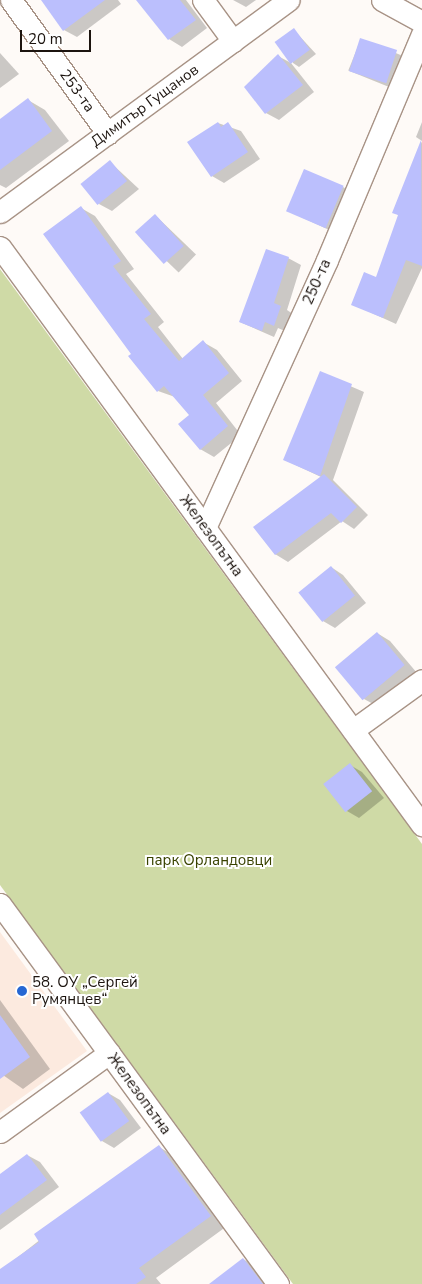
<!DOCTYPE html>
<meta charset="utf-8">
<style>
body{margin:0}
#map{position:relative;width:422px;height:1284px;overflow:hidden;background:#fefaf7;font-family:"Nunito Sans",sans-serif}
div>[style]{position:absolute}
.built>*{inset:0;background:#fceadf}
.green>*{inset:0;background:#cfdaa6}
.shadow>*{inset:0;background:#0003;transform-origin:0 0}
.building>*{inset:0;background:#bbbffd;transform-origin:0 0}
.roads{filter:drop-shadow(1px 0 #a89386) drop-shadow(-1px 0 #a89386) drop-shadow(0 1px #a89386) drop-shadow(0 -1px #a89386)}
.minor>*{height:21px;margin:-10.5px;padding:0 10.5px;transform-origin:10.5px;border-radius:10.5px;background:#fff}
.dots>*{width:14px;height:14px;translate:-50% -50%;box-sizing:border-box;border:2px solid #fff;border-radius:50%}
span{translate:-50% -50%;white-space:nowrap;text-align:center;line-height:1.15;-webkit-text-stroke:4px #fff;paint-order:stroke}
.street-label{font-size:15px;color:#1c140f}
.park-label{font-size:15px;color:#394200}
.poi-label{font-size:15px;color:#1c140f}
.left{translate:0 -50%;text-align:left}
.scale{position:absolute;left:20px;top:30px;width:71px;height:22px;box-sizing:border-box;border:2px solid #1c140f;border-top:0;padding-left:6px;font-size:15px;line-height:18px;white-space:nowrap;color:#1c140f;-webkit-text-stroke:4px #fff;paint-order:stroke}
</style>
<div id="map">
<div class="built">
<div style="clip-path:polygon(0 932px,87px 1051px,0 1113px)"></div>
</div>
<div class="green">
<div style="clip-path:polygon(0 269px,422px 844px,422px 1284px,293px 1284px,0 885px)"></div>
</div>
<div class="shadow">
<div style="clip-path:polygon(42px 0,118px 0,121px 4px,77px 37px,64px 30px)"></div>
<div style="clip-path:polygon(160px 0,186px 0,207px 28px,182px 47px,169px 39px,146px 11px)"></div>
<div style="clip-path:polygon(233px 0,256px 0,246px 7px)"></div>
<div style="clip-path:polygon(294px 30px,316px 54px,299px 67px,293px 63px)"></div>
<div style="left:361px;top:39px;width:52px;height:34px;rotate:22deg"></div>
<div style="clip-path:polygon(0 53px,19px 74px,0 88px)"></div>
<div style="clip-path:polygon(278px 56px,291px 63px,314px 92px,279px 120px,266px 113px,246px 87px)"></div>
<div style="clip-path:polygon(28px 100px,45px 110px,69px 141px,6px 188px,0 185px,0 120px)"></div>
<div style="clip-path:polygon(422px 122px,422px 141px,416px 137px)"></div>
<div style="clip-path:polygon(218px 123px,241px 131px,260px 159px,224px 183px,212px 176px)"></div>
<div style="clip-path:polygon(422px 141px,422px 268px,396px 324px,352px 304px,376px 279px,400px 216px,394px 212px)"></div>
<div style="clip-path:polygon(110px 162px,139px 189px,112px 211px,99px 204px)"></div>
<div style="clip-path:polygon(343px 187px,355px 194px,338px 234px,288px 211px)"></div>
<div style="clip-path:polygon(81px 208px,95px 216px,134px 269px,126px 274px,164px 322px,158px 327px,183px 359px,203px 342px,217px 350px,242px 381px,216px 403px,241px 435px,214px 457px,200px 449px,191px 415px,175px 397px,158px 391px,132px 354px)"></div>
<div style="left:155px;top:215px;width:57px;height:25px;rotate:44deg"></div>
<div style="clip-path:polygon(288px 258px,301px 265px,287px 310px,293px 314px,287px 332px,278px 328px,274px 337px,240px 322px)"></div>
<div style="clip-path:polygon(320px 373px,364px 392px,333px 480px,368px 515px,354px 529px,342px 521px,288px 562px,275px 554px,321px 477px,285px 460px)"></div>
<div style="clip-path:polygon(331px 567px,343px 575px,366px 603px,335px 628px,323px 621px)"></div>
<div style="clip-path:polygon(377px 633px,390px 641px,417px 673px,377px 706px,364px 699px)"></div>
<div style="clip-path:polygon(350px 765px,362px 772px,384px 798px,359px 818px,347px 811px)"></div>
<div style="clip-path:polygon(0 1000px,50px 1069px,23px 1089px,0 1073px)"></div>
<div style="clip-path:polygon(108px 1093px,120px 1100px,141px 1128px,114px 1148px,102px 1141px)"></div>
<div style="clip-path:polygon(159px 1147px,176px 1157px,227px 1226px,156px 1278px,161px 1284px,0 1284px,0 1271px)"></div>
<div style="clip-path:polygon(27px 1155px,40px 1162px,59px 1187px,0 1230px,0 1175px)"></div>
<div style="clip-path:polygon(243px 1259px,260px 1269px,271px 1284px,211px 1284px)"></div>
</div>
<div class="building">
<div style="clip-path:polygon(41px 0,105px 0,63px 31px)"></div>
<div style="clip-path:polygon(136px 0,180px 0,196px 20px,168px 40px)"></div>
<div style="left:294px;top:28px;width:27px;height:24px;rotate:54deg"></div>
<div style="left:360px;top:38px;width:39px;height:35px;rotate:18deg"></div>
<div style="clip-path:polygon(278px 54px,303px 85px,265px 114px,244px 87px)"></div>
<div style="clip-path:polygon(28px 98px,52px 131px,0 170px,0 119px)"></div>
<div style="clip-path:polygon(218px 122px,221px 127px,228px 122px,248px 152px,211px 177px,187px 142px)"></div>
<div style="clip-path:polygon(421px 140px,422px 266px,406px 260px,383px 318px,351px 305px,364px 272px,376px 277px,398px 215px,392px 213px)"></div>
<div style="left:110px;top:160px;width:27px;height:38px;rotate:51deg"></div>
<div style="left:304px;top:169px;width:43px;height:46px;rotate:23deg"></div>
<div style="clip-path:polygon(81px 206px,121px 261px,113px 266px,151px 314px,144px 319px,179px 361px,203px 340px,229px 373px,203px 395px,228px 426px,200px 450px,178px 424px,189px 415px,164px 386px,157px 392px,128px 356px,131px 354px,43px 234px)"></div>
<div style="left:155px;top:214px;width:43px;height:27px;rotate:48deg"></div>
<div style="clip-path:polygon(266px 249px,289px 257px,274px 303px,281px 306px,274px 326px,265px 322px,262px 331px,239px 322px)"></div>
<div style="clip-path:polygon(320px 371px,352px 384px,320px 476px,283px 460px)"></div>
<div style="clip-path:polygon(324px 474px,357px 507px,341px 523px,331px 513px,275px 555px,253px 527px)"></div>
<div style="left:331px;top:566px;width:38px;height:42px;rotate:51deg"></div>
<div style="left:377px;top:632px;width:43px;height:55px;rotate:50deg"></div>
<div style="left:350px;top:763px;width:36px;height:34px;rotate:52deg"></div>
<div style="clip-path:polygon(0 1015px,30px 1057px,0 1079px)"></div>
<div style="left:108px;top:1092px;width:36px;height:35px;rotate:54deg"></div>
<div style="clip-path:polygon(159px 1145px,211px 1216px,139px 1268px,146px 1277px,136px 1284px,0 1284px,0 1269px,39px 1242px,34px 1234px)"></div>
<div style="clip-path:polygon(27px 1154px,47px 1180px,0 1215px,0 1174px)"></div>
<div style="clip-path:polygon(243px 1258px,263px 1284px,209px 1284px)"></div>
</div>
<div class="roads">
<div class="minor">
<div style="left:11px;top:0;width:165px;rotate:54.1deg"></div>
<div style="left:203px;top:0;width:51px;rotate:53.8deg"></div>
<div style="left:382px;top:0;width:46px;rotate:28.8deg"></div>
<div style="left:0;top:212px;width:358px;rotate:-36.3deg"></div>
<div style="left:0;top:247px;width:716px;rotate:53.87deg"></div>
<div style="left:205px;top:528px;width:294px;rotate:-65.5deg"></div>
<div style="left:327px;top:260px;width:245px;rotate:-67.2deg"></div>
<div style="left:353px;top:730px;width:85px;rotate:-35.9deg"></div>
<div style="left:0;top:904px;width:471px;rotate:53.8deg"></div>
<div style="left:0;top:1132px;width:135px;rotate:-35.9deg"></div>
</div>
</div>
<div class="dots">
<div style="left:22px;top:991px;background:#2667d3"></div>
</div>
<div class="street-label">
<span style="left:77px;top:91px;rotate:54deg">253-та</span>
<span style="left:145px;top:106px;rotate:-36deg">Димитър Гущанов</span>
<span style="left:317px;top:282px;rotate:-66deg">250-та</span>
<span style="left:211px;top:536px;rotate:54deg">Железопътна</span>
<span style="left:139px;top:1094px;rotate:54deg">Железопътна</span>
</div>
<div class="park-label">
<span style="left:209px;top:861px">парк Орландовци</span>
</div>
<div class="poi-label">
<span class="left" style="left:32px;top:991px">58. ОУ „Сергей<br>Румянцев“</span>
</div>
<div class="scale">20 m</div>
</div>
